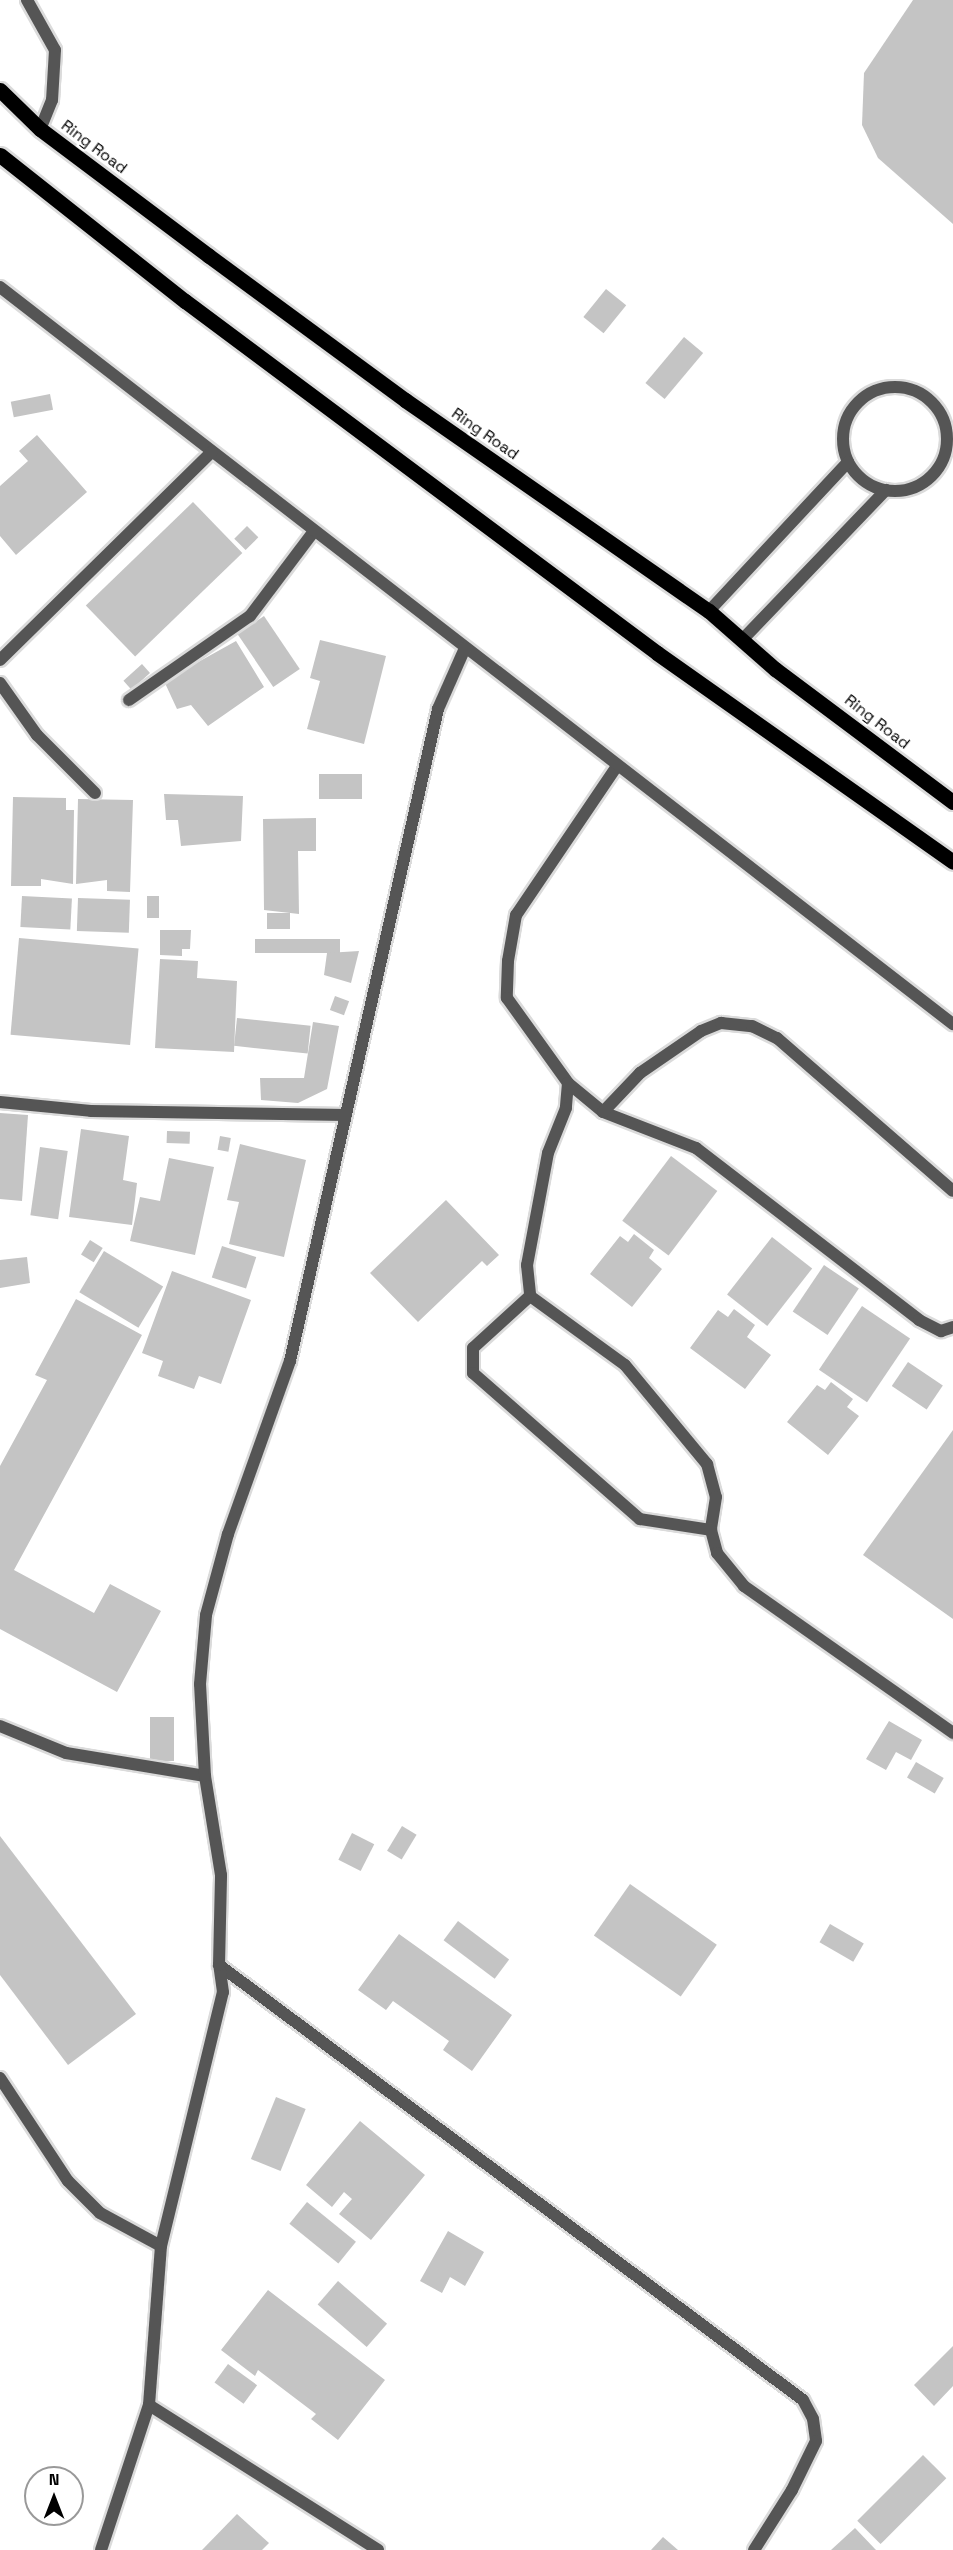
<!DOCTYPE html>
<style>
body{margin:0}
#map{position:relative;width:953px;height:2550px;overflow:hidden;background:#fff;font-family:"Space Grotesk",sans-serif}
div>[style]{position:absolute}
.building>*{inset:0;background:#c4c4c4;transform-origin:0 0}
.roads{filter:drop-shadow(2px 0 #dbdbdb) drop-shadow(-2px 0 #dbdbdb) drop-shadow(0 2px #dbdbdb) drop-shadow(0 -2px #dbdbdb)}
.service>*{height:12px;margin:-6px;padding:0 6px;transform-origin:6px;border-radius:6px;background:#555}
.service>.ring{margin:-6px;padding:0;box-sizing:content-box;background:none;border:12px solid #555;border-radius:50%}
.minor>*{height:12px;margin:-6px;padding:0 6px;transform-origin:6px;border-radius:6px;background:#555}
.primary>*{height:15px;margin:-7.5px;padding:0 7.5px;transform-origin:7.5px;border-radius:7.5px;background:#000}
span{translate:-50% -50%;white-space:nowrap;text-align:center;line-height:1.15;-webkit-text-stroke:4.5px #fff;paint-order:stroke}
.street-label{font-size:16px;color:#000}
.north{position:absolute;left:24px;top:2466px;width:60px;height:60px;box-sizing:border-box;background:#fff;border:2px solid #999;border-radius:50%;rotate:0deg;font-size:16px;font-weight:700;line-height:24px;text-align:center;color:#000}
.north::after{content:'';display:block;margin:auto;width:21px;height:27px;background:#000;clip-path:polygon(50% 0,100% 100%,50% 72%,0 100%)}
</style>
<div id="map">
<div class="building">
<div style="clip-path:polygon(913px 0,953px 0,953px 224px,878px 158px,862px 125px,864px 73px)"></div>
<div style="left:606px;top:289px;width:26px;height:36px;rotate:39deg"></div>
<div style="left:684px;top:337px;width:25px;height:60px;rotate:40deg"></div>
<div style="left:50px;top:394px;width:16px;height:40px;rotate:79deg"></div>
<div style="clip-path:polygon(37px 435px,87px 492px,16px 555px,0 536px,0 486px,28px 461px,19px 451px)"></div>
<div style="left:193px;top:502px;width:71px;height:149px;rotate:46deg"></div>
<div style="left:247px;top:526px;width:16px;height:18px;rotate:45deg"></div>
<div style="left:264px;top:616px;width:64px;height:32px;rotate:56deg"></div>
<div style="clip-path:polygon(320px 640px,386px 656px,364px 744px,307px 729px,320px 681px,310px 678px)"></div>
<div style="clip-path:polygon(236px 641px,264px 687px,208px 726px,191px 705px,177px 709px,164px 681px)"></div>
<div style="left:142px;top:664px;width:12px;height:25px;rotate:48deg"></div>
<div style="left:362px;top:774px;width:25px;height:43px;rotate:90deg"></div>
<div style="clip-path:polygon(164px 794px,243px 796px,241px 841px,181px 846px,178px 820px,166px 820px)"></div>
<div style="clip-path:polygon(13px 797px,66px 798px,66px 810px,74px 810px,73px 884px,41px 879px,41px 886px,11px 886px)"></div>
<div style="clip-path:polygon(78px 799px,133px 800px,130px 892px,107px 891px,107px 880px,76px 884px)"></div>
<div style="clip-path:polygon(316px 818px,316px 851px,298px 851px,299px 914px,264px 910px,263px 819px)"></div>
<div style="left:22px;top:896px;width:50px;height:31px;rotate:3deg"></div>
<div style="left:147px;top:896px;width:12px;height:22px"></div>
<div style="left:78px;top:898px;width:52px;height:33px;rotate:2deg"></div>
<div style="left:267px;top:913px;width:23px;height:16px"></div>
<div style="clip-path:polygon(160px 930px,191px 930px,190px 949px,182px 949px,182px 956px,160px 955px)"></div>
<div style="left:19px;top:938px;width:120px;height:97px;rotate:5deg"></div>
<div style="left:255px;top:939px;width:85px;height:14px"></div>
<div style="clip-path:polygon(359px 951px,351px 983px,324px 975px,327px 953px)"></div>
<div style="clip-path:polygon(160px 959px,198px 961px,197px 978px,237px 981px,234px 1052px,155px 1048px)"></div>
<div style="left:335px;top:996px;width:15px;height:15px;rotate:20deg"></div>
<div style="left:237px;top:1018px;width:74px;height:28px;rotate:6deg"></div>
<div style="clip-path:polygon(313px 1022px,339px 1026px,327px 1089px,298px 1103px,261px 1100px,260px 1078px,304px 1078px)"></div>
<div style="clip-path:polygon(0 1113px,28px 1115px,22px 1201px,0 1199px)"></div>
<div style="clip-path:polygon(81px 1129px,129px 1136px,123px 1180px,137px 1183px,132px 1225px,69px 1217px)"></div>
<div style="left:167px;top:1131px;width:23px;height:12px;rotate:2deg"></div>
<div style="left:220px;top:1136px;width:11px;height:14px;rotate:10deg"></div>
<div style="clip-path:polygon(240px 1144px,306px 1160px,284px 1257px,229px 1244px,239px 1202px,227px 1200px)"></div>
<div style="left:40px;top:1147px;width:28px;height:69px;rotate:8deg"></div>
<div style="left:671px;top:1156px;width:58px;height:81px;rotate:37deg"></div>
<div style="clip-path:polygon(169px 1158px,214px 1167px,195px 1255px,130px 1241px,140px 1197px,160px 1201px)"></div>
<div style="clip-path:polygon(446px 1200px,499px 1255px,487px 1266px,482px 1261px,418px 1322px,370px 1273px)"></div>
<div style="clip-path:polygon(634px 1234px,654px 1250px,649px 1258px,662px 1269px,632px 1307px,590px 1274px,620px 1236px,628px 1242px)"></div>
<div style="left:772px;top:1237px;width:51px;height:73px;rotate:38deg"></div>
<div style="left:90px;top:1240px;width:15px;height:17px;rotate:32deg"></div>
<div style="left:222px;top:1246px;width:36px;height:33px;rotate:18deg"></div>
<div style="left:104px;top:1251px;width:69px;height:48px;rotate:31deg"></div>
<div style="clip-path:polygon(27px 1257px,30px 1283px,0 1288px,0 1260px)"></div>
<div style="left:824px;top:1265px;width:42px;height:56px;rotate:34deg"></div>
<div style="clip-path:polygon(172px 1271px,251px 1300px,221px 1384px,199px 1376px,194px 1389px,158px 1376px,163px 1361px,142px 1353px)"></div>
<div style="clip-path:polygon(76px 1299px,142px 1335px,14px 1570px,94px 1613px,110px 1584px,161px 1611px,117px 1692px,0 1629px,0 1466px,47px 1380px,35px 1375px)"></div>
<div style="left:862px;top:1306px;width:58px;height:77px;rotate:34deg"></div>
<div style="clip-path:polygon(734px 1309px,755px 1325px,747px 1337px,771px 1355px,745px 1389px,690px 1348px,718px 1310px,728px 1317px)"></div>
<div style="left:908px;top:1362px;width:42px;height:29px;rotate:34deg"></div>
<div style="clip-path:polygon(831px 1382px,853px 1399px,847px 1407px,859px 1416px,828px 1455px,787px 1422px,817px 1385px,825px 1390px)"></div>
<div style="clip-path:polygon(953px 1430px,953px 1619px,863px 1555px)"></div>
<div style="left:150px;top:1717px;width:24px;height:44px"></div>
<div style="clip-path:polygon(889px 1721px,922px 1740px,911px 1760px,896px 1752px,886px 1770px,866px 1759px)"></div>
<div style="left:916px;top:1762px;width:32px;height:18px;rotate:30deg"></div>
<div style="left:402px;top:1826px;width:17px;height:29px;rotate:31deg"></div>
<div style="left:352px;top:1833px;width:25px;height:30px;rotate:27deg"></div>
<div style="clip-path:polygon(0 1836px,136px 2014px,68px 2065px,0 1975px)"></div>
<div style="left:630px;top:1884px;width:106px;height:63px;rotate:35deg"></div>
<div style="left:458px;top:1921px;width:64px;height:24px;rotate:37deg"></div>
<div style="left:830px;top:1924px;width:39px;height:21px;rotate:30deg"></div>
<div style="clip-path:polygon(399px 1934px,512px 2015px,472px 2071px,443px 2050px,449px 2041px,393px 2001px,386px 2010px,358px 1990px)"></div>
<div style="left:276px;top:2097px;width:32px;height:67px;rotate:22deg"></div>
<div style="clip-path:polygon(360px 2121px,425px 2175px,371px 2240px,339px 2214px,352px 2199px,344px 2192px,332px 2207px,306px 2185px)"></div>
<div style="left:307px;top:2202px;width:63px;height:28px;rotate:39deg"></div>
<div style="clip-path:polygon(448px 2231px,484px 2252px,465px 2286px,450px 2277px,442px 2293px,420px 2281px)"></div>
<div style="left:338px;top:2281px;width:65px;height:31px;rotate:41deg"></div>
<div style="clip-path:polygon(268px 2290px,385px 2380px,338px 2440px,311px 2419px,316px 2414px,258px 2370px,255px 2376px,221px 2350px)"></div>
<div style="clip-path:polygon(953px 2346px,953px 2386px,934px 2406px,914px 2385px)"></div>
<div style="left:228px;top:2364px;width:36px;height:23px;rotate:36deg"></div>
<div style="left:923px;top:2455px;width:33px;height:93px;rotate:45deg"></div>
<div style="clip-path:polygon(237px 2514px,269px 2543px,262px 2550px,202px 2550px)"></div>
<div style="clip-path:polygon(855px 2528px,876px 2550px,831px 2550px)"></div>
<div style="clip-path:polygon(663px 2537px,678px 2550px,651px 2550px)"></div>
</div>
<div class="roads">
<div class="service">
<div class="ring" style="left:843px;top:387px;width:92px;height:92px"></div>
<div style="left:709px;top:611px;width:204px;rotate:-47deg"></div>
<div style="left:742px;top:640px;width:208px;rotate:-46.2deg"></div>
<div style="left:0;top:683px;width:64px;rotate:54.6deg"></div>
<div style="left:37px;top:735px;width:82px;rotate:45deg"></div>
<div style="left:129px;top:700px;width:147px;rotate:-34.8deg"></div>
<div style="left:250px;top:616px;width:106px;rotate:-53deg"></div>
<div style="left:617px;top:766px;width:180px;rotate:124.1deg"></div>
<div style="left:516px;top:915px;width:47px;rotate:99.9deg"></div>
<div style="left:508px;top:961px;width:37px;rotate:92deg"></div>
<div style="left:507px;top:998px;width:105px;rotate:54.3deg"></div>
<div style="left:568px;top:1083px;width:25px;rotate:95deg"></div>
<div style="left:566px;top:1108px;width:48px;rotate:111.8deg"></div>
<div style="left:548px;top:1153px;width:114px;rotate:100.6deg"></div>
<div style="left:527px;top:1265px;width:31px;rotate:84deg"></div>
<div style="left:530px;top:1296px;width:117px;rotate:36deg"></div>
<div style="left:625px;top:1365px;width:129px;rotate:50.4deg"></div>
<div style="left:707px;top:1464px;width:34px;rotate:75deg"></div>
<div style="left:716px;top:1497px;width:33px;rotate:99deg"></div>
<div style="left:711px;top:1530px;width:24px;rotate:75deg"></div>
<div style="left:717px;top:1553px;width:43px;rotate:50.7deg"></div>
<div style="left:744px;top:1586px;width:256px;rotate:35.1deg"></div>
<div style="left:568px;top:1083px;width:45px;rotate:39.6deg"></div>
<div style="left:603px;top:1112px;width:100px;rotate:21.2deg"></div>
<div style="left:696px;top:1148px;width:282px;rotate:37.6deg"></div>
<div style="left:919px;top:1320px;width:25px;rotate:27deg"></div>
<div style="left:941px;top:1331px;width:13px;rotate:-18deg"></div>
<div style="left:603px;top:1112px;width:54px;rotate:-46.5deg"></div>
<div style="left:640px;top:1073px;width:74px;rotate:-34.5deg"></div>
<div style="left:701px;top:1031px;width:22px;rotate:-22deg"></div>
<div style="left:721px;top:1023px;width:31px;rotate:6deg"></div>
<div style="left:752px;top:1026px;width:28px;rotate:26deg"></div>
<div style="left:777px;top:1038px;width:233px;rotate:41deg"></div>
<div style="left:530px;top:1296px;width:77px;rotate:137.6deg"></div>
<div style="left:473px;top:1348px;width:25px;rotate:90deg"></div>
<div style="left:473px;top:1373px;width:222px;rotate:41.2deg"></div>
<div style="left:640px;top:1519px;width:72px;rotate:8.8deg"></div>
<div style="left:0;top:2078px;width:123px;rotate:56.6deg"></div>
<div style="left:68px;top:2181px;width:45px;rotate:45deg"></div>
<div style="left:100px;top:2213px;width:69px;rotate:28.4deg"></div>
</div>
<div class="minor">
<div style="left:27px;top:0;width:57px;rotate:60.8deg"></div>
<div style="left:55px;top:50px;width:50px;rotate:93.4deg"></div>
<div style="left:52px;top:100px;width:31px;rotate:112deg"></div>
<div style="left:0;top:287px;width:1205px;rotate:37.72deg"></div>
<div style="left:0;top:660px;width:297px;rotate:-44.5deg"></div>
<div style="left:0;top:1102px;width:91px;rotate:5.6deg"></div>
<div style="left:91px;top:1111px;width:255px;rotate:0.9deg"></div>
<div style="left:0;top:1726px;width:71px;rotate:22.2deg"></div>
<div style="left:66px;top:1753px;width:141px;rotate:9.4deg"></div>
<div style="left:219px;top:1965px;width:728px;rotate:36.68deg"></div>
<div style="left:803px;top:2400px;width:21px;rotate:62deg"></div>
<div style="left:813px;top:2419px;width:22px;rotate:82deg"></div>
<div style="left:816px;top:2441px;width:55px;rotate:116.1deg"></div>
<div style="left:792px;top:2490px;width:71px;rotate:122.3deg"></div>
<div style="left:149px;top:2405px;width:271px;rotate:32.3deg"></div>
<div style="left:101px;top:2550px;width:153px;rotate:-71.7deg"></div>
<div style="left:149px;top:2405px;width:159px;rotate:-85.7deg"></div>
<div style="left:161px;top:2246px;width:261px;rotate:-76.3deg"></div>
<div style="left:223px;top:1992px;width:27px;rotate:-98deg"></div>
<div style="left:219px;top:1965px;width:90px;rotate:-88.7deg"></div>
<div style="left:221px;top:1875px;width:100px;rotate:-99.2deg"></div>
<div style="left:205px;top:1776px;width:92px;rotate:-93.1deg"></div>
<div style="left:200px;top:1684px;width:69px;rotate:-85deg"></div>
<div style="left:206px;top:1615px;width:84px;rotate:-74.8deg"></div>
<div style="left:228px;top:1534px;width:184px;rotate:-70.3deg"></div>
<div style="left:290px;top:1361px;width:669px;rotate:-77.21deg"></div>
<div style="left:438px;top:709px;width:67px;rotate:-66.1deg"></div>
</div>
<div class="primary">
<div style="left:0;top:90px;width:56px;rotate:44.3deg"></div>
<div style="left:40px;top:129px;width:211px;rotate:36.9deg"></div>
<div style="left:209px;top:256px;width:243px;rotate:36.3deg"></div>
<div style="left:405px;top:400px;width:370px;rotate:34.8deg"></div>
<div style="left:709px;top:611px;width:88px;rotate:41.3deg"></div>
<div style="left:775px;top:669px;width:222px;rotate:36.8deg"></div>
<div style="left:0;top:155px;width:236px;rotate:38.3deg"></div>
<div style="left:185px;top:301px;width:589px;rotate:36.71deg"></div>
<div style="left:657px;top:653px;width:362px;rotate:35.2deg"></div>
</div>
</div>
<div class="street-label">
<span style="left:94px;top:147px;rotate:37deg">Ring Road</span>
<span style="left:485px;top:434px;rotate:35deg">Ring Road</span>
<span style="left:877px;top:722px;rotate:38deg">Ring Road</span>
</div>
<div class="north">N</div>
</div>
